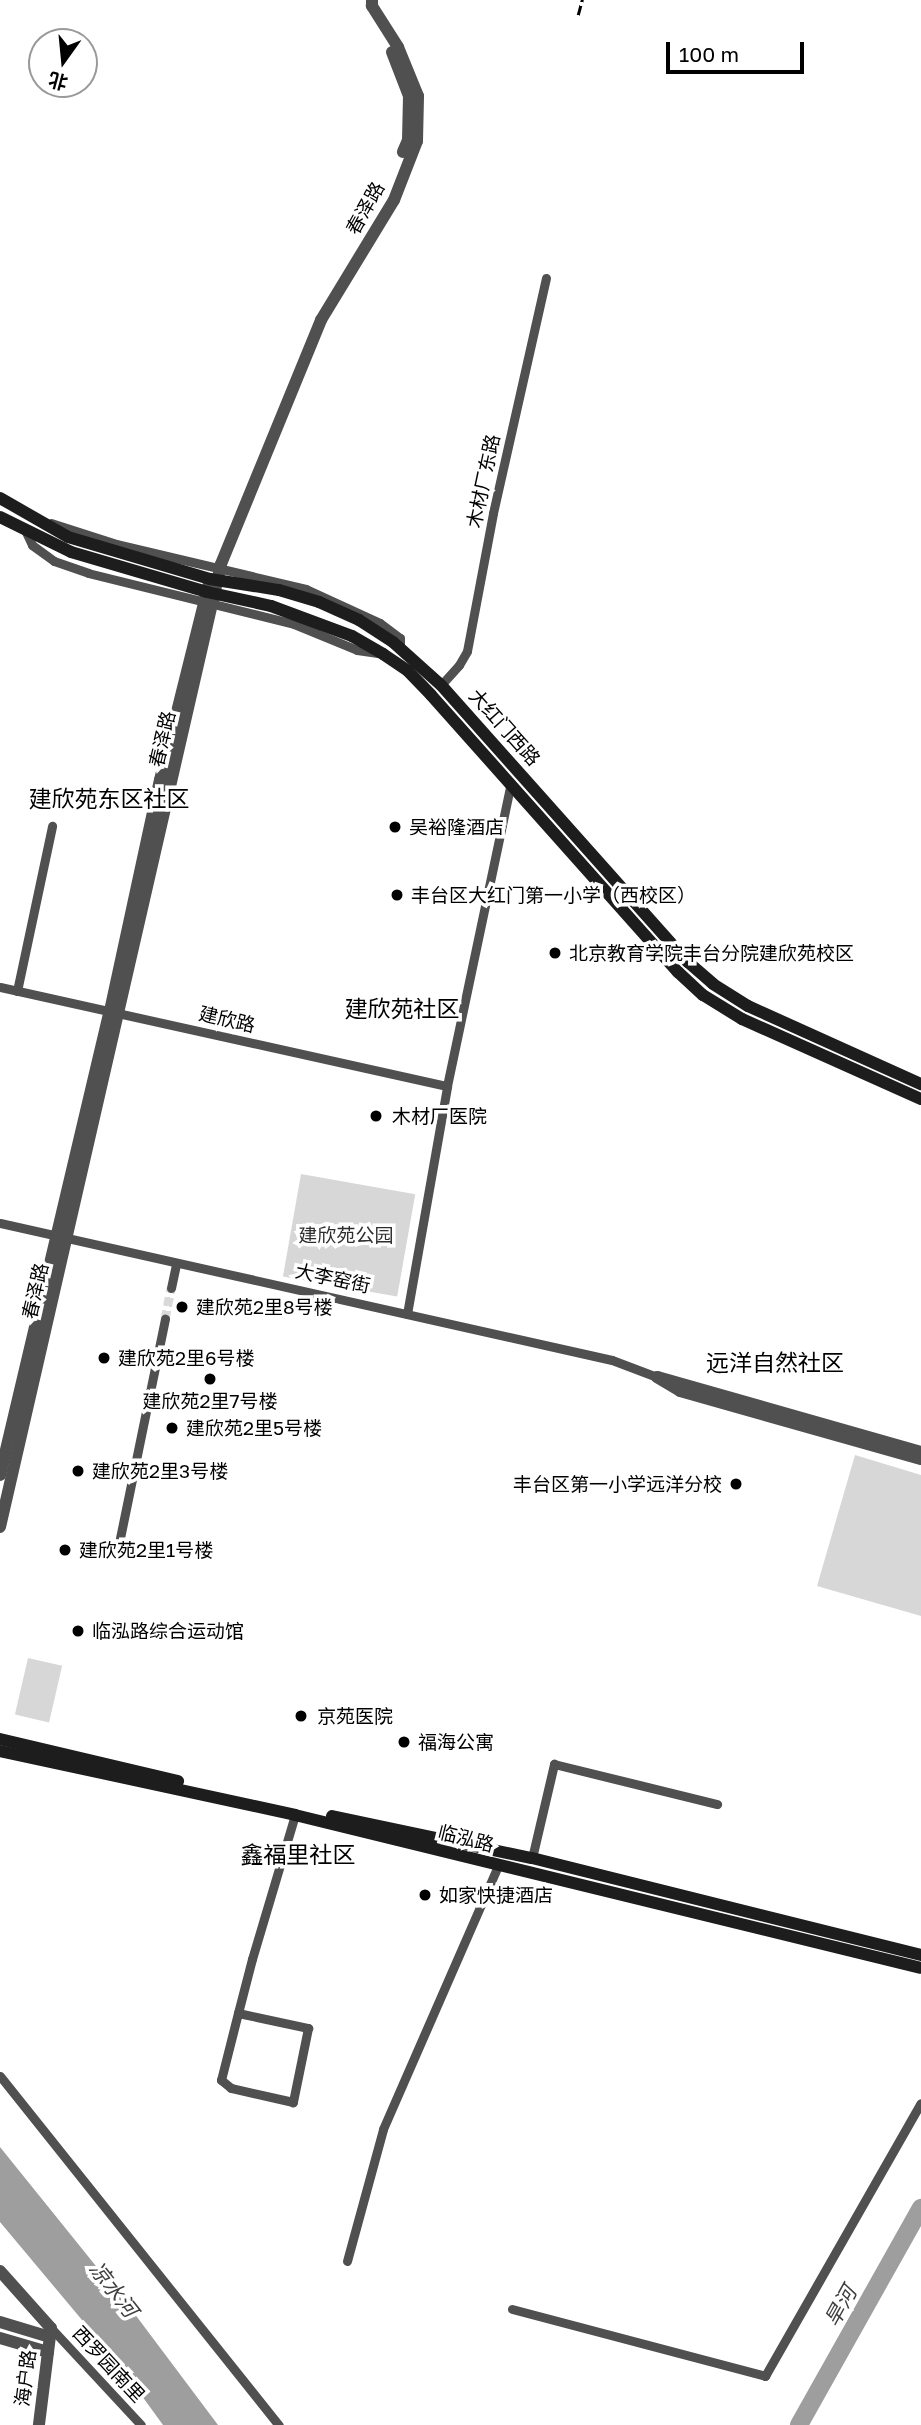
<!DOCTYPE html>
<meta charset="utf-8">
<style>
body{margin:0}
#map{position:relative;width:921px;height:2425px;overflow:hidden;background:#fff;font-family:"Golos Text","Noto Sans SC",sans-serif}
div>[style]{position:absolute}
.green>*{inset:0;background:#d7d7d7;transform-origin:0 0}
.water>*{inset:0;background:#9e9e9e}
.river>*{height:18px;margin:-9px;padding:0 9px;transform-origin:9px;border-radius:9px;background:#9e9e9e}
.minor-tunnel>*{height:9px;margin-top:-4.5px;transform-origin:0;background:repeating-linear-gradient(90deg,#d9d9d9 0 9px,transparent 0 13.5px)}
.minor>*{height:9px;margin:-4.5px;padding:0 4.5px;transform-origin:4.5px;border-radius:4.5px;background:#505050}
.tertiary>*{height:12px;margin:-6px;padding:0 6px;transform-origin:6px;border-radius:6px;background:#505050}
.secondary>*{height:12px;margin:-6px;padding:0 6px;transform-origin:6px;border-radius:6px;background:#1d1d1d}
.rail>*{height:2.5px;margin-top:-1.25px;transform-origin:0;background:repeating-linear-gradient(90deg,#000 0 10px,transparent 0 13.5px)}
.dots>*{width:19px;height:19px;translate:-50% -50%;box-sizing:border-box;border:4px solid #fff;border-radius:50%}
span{translate:-50% -50%;white-space:nowrap;text-align:center;line-height:1.15;-webkit-text-stroke:7px #fff;paint-order:stroke}
.street-label{font-size:19px;color:#000}
.poi-label{font-size:19px;color:#000}
.left{translate:0 -50%;text-align:left}
.right{translate:-100% -50%;text-align:right}
.park-label{font-size:19px;color:#2e2e2e}
.water-label{font-size:21px;color:#3f3f3f;font-style:italic}
.quarter-label{font-size:23px;color:#000}
.north{position:absolute;left:28px;top:28px;width:70px;height:70px;box-sizing:border-box;background:#fff;border:2px solid #999;border-radius:50%;rotate:195deg;font-size:19px;font-weight:700;line-height:28px;text-align:center;color:#000}
.north::after{content:'';display:block;margin:auto;width:24px;height:32px;background:#000;clip-path:polygon(50% 0,100% 100%,50% 72%,0 100%)}
.scale{position:absolute;left:666px;top:42px;width:138px;height:32px;box-sizing:border-box;border:4px solid #000;border-top:0;padding-left:9px;font-size:21px;line-height:24px;white-space:nowrap;color:#000;-webkit-text-stroke:5px #fff;paint-order:stroke}
</style>
<div id="map">
<div class="green">
<div style="left:301px;top:1174px;width:116px;height:104px;rotate:10deg"></div>
<div style="clip-path:polygon(855px 1455px,921px 1475px,921px 1616px,817px 1586px)"></div>
<div style="left:28px;top:1658px;width:35px;height:58px;rotate:13deg"></div>
</div>
<div class="water">
<div style="clip-path:polygon(0 2147px,137px 2317px,218px 2425px,163px 2425px,118px 2363px,0 2222px)"></div>
</div>
<div class="river">
<div style="left:799px;top:2425px;width:249px;rotate:-60.7deg"></div>
</div>
<div class="minor-tunnel">
<div style="left:165px;top:1319px;width:32px;rotate:-79deg"></div>
</div>
<div class="minor">
<div style="left:51px;top:523px;width:68px;rotate:17.9deg"></div>
<div style="left:116px;top:544px;width:195px;rotate:13.3deg"></div>
<div style="left:306px;top:589px;width:81px;rotate:24.7deg"></div>
<div style="left:380px;top:623px;width:25px;rotate:37deg"></div>
<div style="left:400px;top:638px;width:9px;rotate:90deg"></div>
<div style="left:26px;top:532px;width:14px;rotate:65deg"></div>
<div style="left:32px;top:545px;width:27px;rotate:36deg"></div>
<div style="left:54px;top:561px;width:36px;rotate:19deg"></div>
<div style="left:88px;top:573px;width:212px;rotate:13.9deg"></div>
<div style="left:294px;top:624px;width:68px;rotate:22.4deg"></div>
<div style="left:357px;top:650px;width:21px;rotate:8deg"></div>
<div style="left:441px;top:685px;width:27px;rotate:-48deg"></div>
<div style="left:459px;top:665px;width:16px;rotate:-60deg"></div>
<div style="left:467px;top:651px;width:140px;rotate:-79.3deg"></div>
<div style="left:493px;top:513px;width:241px;rotate:-77.3deg"></div>
<div style="left:0;top:987px;width:458px;rotate:12.5deg"></div>
<div style="left:17px;top:991px;width:169px;rotate:-78deg"></div>
<div style="left:0;top:1223px;width:627px;rotate:12.62deg"></div>
<div style="left:612px;top:1360px;width:48px;rotate:20.7deg"></div>
<div style="left:171px;top:1288px;width:25px;rotate:-78deg"></div>
<div style="left:407px;top:1314px;width:231px;rotate:-80deg"></div>
<div style="left:447px;top:1086px;width:310px;rotate:-78.1deg"></div>
<div style="left:120px;top:1538px;width:224px;rotate:-78.4deg"></div>
<div style="left:532px;top:1858px;width:97px;rotate:-76.8deg"></div>
<div style="left:554px;top:1764px;width:168px;rotate:13.8deg"></div>
<div style="left:238px;top:2013px;width:72px;rotate:12.1deg"></div>
<div style="left:308px;top:2028px;width:76px;rotate:101.5deg"></div>
<div style="left:293px;top:2102px;width:64px;rotate:-167.3deg"></div>
<div style="left:231px;top:2088px;width:13px;rotate:-141deg"></div>
<div style="left:221px;top:2080px;width:69px;rotate:-75.8deg"></div>
<div style="left:238px;top:2013px;width:56px;rotate:-75.5deg"></div>
<div style="left:252px;top:1959px;width:150px;rotate:-73.4deg"></div>
<div style="left:0;top:2076px;width:447px;rotate:51.4deg"></div>
<div style="left:347px;top:2261px;width:137px;rotate:-74.7deg"></div>
<div style="left:383px;top:2129px;width:287px;rotate:-66.4deg"></div>
<div style="left:512px;top:2309px;width:262px;rotate:14.8deg"></div>
<div style="left:765px;top:2376px;width:314px;rotate:-60.3deg"></div>
<div style="left:51px;top:2328px;width:132px;rotate:47.1deg"></div>
</div>
<div class="tertiary">
<div style="left:392px;top:52px;width:47px;rotate:68.9deg"></div>
<div style="left:409px;top:96px;width:44px;rotate:91.3deg"></div>
<div style="left:408px;top:140px;width:13px;rotate:113deg"></div>
<div style="left:921px;top:1452px;width:274px;rotate:-164.1deg"></div>
<div style="left:657px;top:1377px;width:27px;rotate:31deg"></div>
<div style="left:680px;top:1391px;width:250px;rotate:15.8deg"></div>
<div style="left:0;top:1475px;width:477px;rotate:-76.7deg"></div>
<div style="left:110px;top:1011px;width:236px;rotate:-77.8deg"></div>
<div style="left:160px;top:780px;width:203px;rotate:-76deg"></div>
<div style="left:0;top:1527px;width:988px;rotate:-77.07deg"></div>
<div style="left:221px;top:564px;width:264px;rotate:-67.7deg"></div>
<div style="left:321px;top:320px;width:140px;rotate:-58.7deg"></div>
<div style="left:394px;top:200px;width:63px;rotate:-68.7deg"></div>
<div style="left:417px;top:141px;width:45px;rotate:-88.7deg"></div>
<div style="left:418px;top:96px;width:53px;rotate:-112.2deg"></div>
<div style="left:398px;top:47px;width:49px;rotate:-122.4deg"></div>
<div style="left:372px;top:6px;width:6px;rotate:-90deg"></div>
<div style="left:0;top:2271px;width:76px;rotate:48.2deg"></div>
<div style="left:51px;top:2328px;width:98px;rotate:97.1deg"></div>
<div style="left:0;top:2322px;width:52px;rotate:16.7deg"></div>
<div style="left:0;top:2338px;width:50px;rotate:16.3deg"></div>
</div>
<div class="secondary">
<div style="left:0;top:498px;width:78px;rotate:29.8deg"></div>
<div style="left:68px;top:537px;width:148px;rotate:16.5deg"></div>
<div style="left:210px;top:579px;width:70px;rotate:9.1deg"></div>
<div style="left:279px;top:590px;width:42px;rotate:16.7deg"></div>
<div style="left:319px;top:602px;width:44px;rotate:24.2deg"></div>
<div style="left:359px;top:620px;width:40px;rotate:32.9deg"></div>
<div style="left:393px;top:642px;width:64px;rotate:41.9deg"></div>
<div style="left:441px;top:685px;width:371px;rotate:48.3deg"></div>
<div style="left:688px;top:962px;width:33px;rotate:41deg"></div>
<div style="left:713px;top:984px;width:41px;rotate:32.2deg"></div>
<div style="left:748px;top:1006px;width:190px;rotate:24.3deg"></div>
<div style="left:0;top:517px;width:79px;rotate:26.2deg"></div>
<div style="left:71px;top:552px;width:142px;rotate:16.4deg"></div>
<div style="left:207px;top:592px;width:66px;rotate:12.3deg"></div>
<div style="left:271px;top:606px;width:86px;rotate:20.3deg"></div>
<div style="left:352px;top:636px;width:36px;rotate:30deg"></div>
<div style="left:383px;top:654px;width:30px;rotate:34deg"></div>
<div style="left:408px;top:671px;width:33px;rotate:46deg"></div>
<div style="left:431px;top:695px;width:371px;rotate:48.3deg"></div>
<div style="left:678px;top:972px;width:34px;rotate:43deg"></div>
<div style="left:703px;top:995px;width:46px;rotate:31.6deg"></div>
<div style="left:742px;top:1019px;width:196px;rotate:24.1deg"></div>
<div style="left:0;top:1739px;width:183px;rotate:13.3deg"></div>
<div style="left:0;top:1751px;width:302px;rotate:12.2deg"></div>
<div style="left:295px;top:1815px;width:644px;rotate:13.73deg"></div>
<div style="left:332px;top:1816px;width:204px;rotate:11.9deg"></div>
<div style="left:532px;top:1858px;width:401px;rotate:14deg"></div>
</div>
<div class="rail">
<div style="left:578px;top:15px;width:16px;rotate:-75deg"></div>
</div>
<div class="dots">
<div style="left:395px;top:827px;background:#000"></div>
<div style="left:397px;top:895px;background:#000"></div>
<div style="left:555px;top:953px;background:#000"></div>
<div style="left:376px;top:1116px;background:#000"></div>
<div style="left:182px;top:1307px;background:#000"></div>
<div style="left:104px;top:1358px;background:#000"></div>
<div style="left:210px;top:1379px;background:#000"></div>
<div style="left:172px;top:1428px;background:#000"></div>
<div style="left:78px;top:1471px;background:#000"></div>
<div style="left:736px;top:1484px;background:#000"></div>
<div style="left:65px;top:1550px;background:#000"></div>
<div style="left:78px;top:1631px;background:#000"></div>
<div style="left:301px;top:1716px;background:#000"></div>
<div style="left:404px;top:1742px;background:#000"></div>
<div style="left:425px;top:1895px;background:#000"></div>
</div>
<div class="street-label">
<span style="left:365px;top:208px;rotate:-61deg">春泽路</span>
<span style="left:483px;top:481px;rotate:-78deg">木材厂东路</span>
<span style="left:505px;top:727px;rotate:48deg">大红门西路</span>
<span style="left:162px;top:739px;rotate:-77deg">春泽路</span>
<span style="left:227px;top:1019px;rotate:13deg">建欣路</span>
<span style="left:333px;top:1278px;rotate:12deg">大李窑街</span>
<span style="left:35px;top:1291px;rotate:-77deg">春泽路</span>
<span style="left:466px;top:1838px;rotate:14deg">临泓路</span>
<span style="left:109px;top:2364px;rotate:47deg">西罗园南里</span>
<span style="left:25px;top:2378px;rotate:-83deg">海户路</span>
</div>
<div class="poi-label">
<span class="left" style="left:409px;top:827px">吴裕隆酒店</span>
<span class="left" style="left:411px;top:895px">丰台区大红门第一小学（西校区）</span>
<span class="left" style="left:569px;top:953px">北京教育学院丰台分院建欣苑校区</span>
<span class="left" style="left:392px;top:1116px">木材厂医院</span>
<span class="left" style="left:196px;top:1307px">建欣苑2里8号楼</span>
<span class="left" style="left:118px;top:1358px">建欣苑2里6号楼</span>
<span style="left:210px;top:1401px">建欣苑2里7号楼</span>
<span class="left" style="left:186px;top:1428px">建欣苑2里5号楼</span>
<span class="left" style="left:92px;top:1471px">建欣苑2里3号楼</span>
<span class="right" style="left:722px;top:1484px">丰台区第一小学远洋分校</span>
<span class="left" style="left:79px;top:1550px">建欣苑2里1号楼</span>
<span class="left" style="left:92px;top:1631px">临泓路综合运动馆</span>
<span class="left" style="left:317px;top:1716px">京苑医院</span>
<span class="left" style="left:418px;top:1742px">福海公寓</span>
<span class="left" style="left:439px;top:1895px">如家快捷酒店</span>
</div>
<div class="park-label">
<span style="left:346px;top:1235px">建欣苑公园</span>
</div>
<div class="water-label">
<span style="left:114px;top:2289px;rotate:52deg">凉水河</span>
<span style="left:840px;top:2306px;rotate:-61deg">旱河</span>
</div>
<div class="quarter-label">
<span style="left:109px;top:798px">建欣苑东区社区</span>
<span style="left:402px;top:1008px">建欣苑社区</span>
<span style="left:775px;top:1362px">远洋自然社区</span>
<span style="left:298px;top:1854px">鑫福里社区</span>
</div>
<div class="north">北</div>
<div class="scale">100 m</div>
</div>
